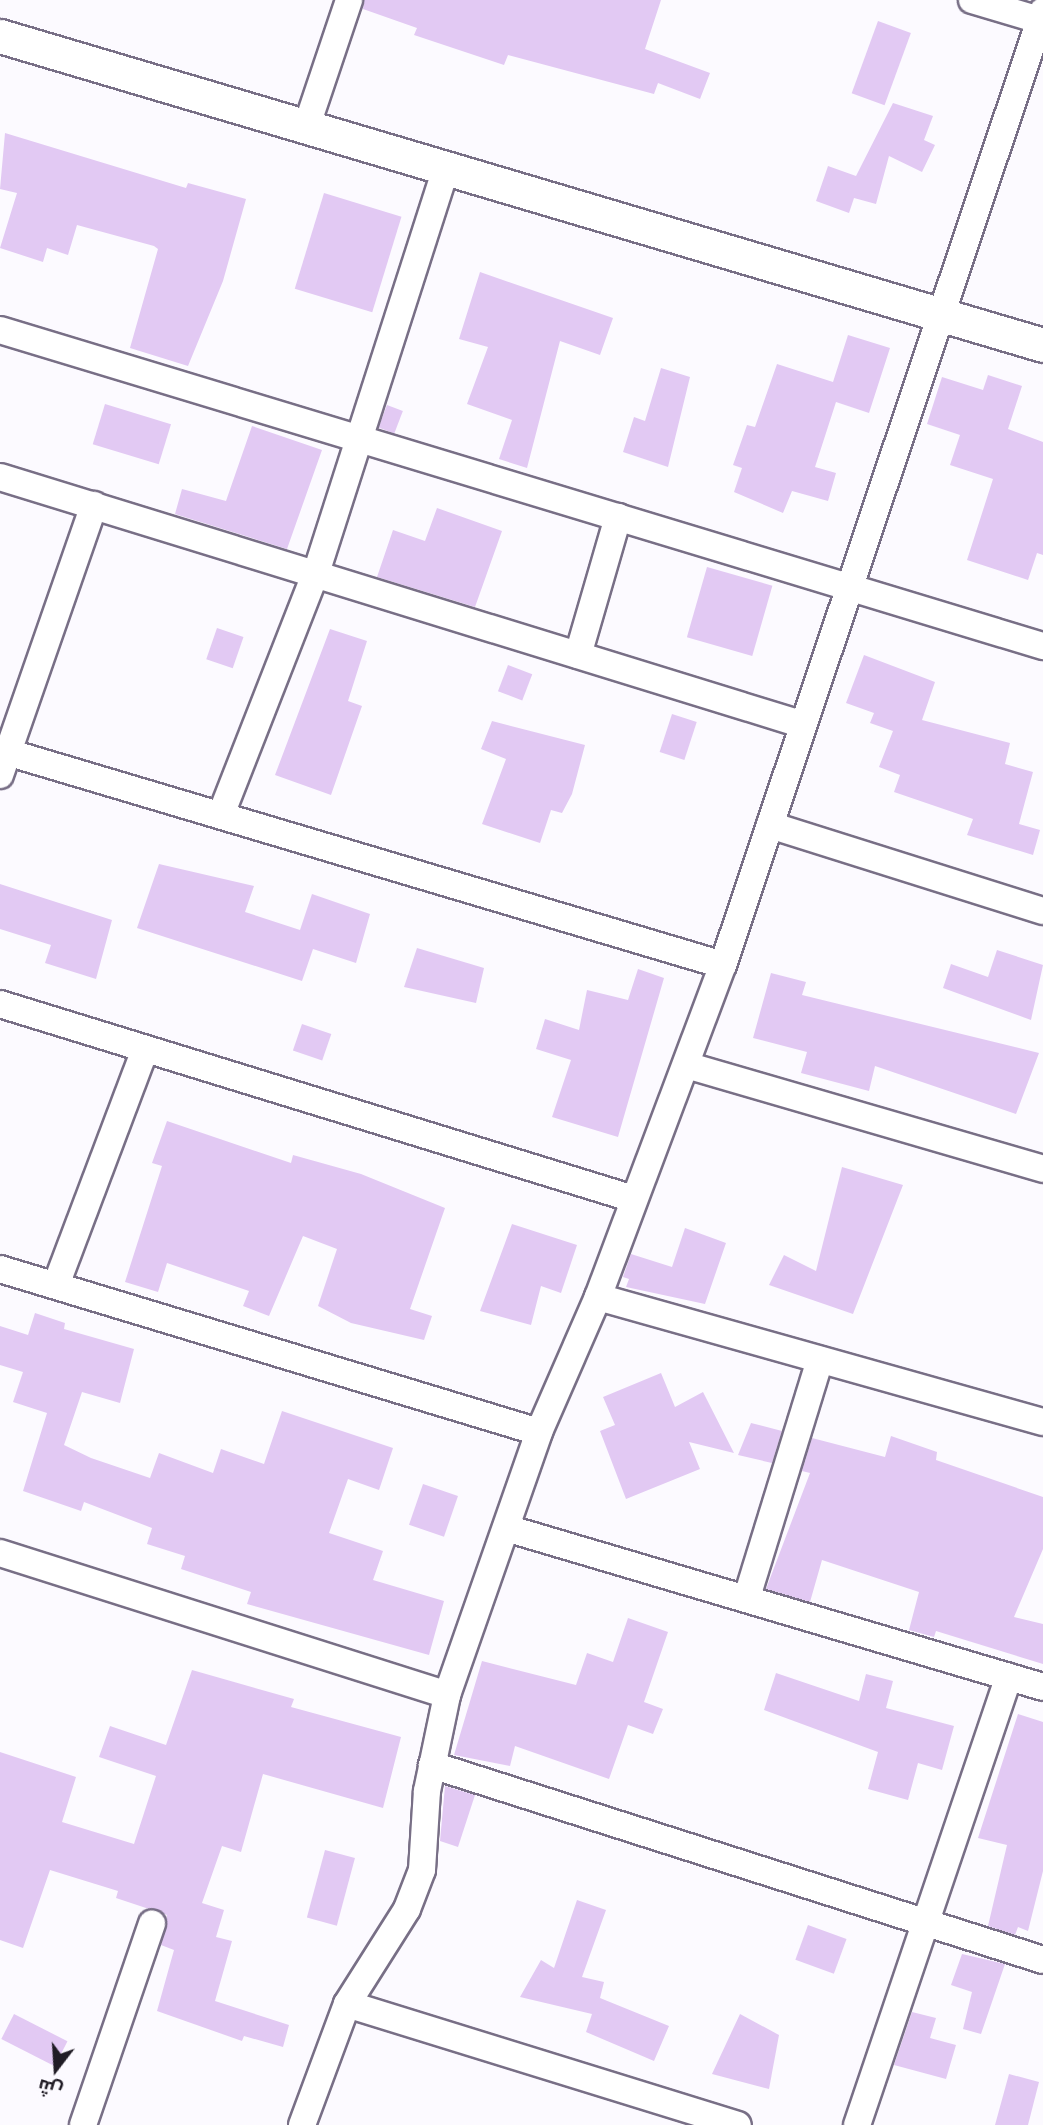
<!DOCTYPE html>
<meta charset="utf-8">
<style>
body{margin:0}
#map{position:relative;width:1043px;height:2125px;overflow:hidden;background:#fcfaff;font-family:"Source Serif 4",Cairo,serif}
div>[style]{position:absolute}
.building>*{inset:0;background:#e2c9f3;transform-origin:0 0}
.roads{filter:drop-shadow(2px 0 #786f86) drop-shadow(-2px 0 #786f86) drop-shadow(0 2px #786f86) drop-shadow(0 -2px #786f86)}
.minor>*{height:26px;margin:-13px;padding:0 13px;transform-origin:13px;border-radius:13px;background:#fff}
.tertiary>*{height:33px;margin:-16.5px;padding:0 16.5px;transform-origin:16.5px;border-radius:16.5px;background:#fff}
span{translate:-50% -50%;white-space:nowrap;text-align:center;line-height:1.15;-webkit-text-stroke:5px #fcfaff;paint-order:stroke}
.north{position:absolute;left:21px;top:2034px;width:70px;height:70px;-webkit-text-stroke:5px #fcfaff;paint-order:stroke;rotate:197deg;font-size:19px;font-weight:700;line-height:28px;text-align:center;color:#201c25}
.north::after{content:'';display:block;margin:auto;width:24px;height:32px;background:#201c25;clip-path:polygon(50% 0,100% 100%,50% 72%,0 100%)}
</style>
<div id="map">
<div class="building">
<div style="clip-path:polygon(364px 0,661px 0,645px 49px,710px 73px,700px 99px,658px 83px,654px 94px,508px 55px,504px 65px,414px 35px,417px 28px,363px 9px)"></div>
<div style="left:878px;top:21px;width:35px;height:77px;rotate:20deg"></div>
<div style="clip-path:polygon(893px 103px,933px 116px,924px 140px,935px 145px,922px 172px,889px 156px,876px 204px,854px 198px,849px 213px,816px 201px,828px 166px,856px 176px)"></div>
<div style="clip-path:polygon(5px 133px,186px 188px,188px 183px,246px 199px,223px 281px,188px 366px,130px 348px,158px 249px,154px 246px,77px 225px,68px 255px,47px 248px,43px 262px,0 248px,17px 193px,0 189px)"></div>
<div style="left:324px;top:193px;width:81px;height:100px;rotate:17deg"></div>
<div style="clip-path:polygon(480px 272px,613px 318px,600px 355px,560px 341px,527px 468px,499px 459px,512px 420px,467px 404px,488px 347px,459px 339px)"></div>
<div style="clip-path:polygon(848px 335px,890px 348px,869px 413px,836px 402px,815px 467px,836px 473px,828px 501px,792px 491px,783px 513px,734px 492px,742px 468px,733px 465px,747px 425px,755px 427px,777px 364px,833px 382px)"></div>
<div style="clip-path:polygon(661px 368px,690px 377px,668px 467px,623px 452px,634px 417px,645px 421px)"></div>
<div style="clip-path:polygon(988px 375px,1022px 386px,1008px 429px,1043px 442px,1043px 555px,1037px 553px,1028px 580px,967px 560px,993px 479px,950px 465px,960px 435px,927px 424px,942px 377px,983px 390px)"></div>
<div style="left:105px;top:404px;width:69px;height:42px;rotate:17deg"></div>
<div style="left:387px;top:405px;width:17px;height:24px;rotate:21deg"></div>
<div style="clip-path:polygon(252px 426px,322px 450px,287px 549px,175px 514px,182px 489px,226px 501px)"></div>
<div style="clip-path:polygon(437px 508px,502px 531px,475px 607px,377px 577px,393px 530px,425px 541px)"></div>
<div style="left:707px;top:567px;width:68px;height:73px;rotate:16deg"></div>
<div style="left:217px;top:628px;width:28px;height:33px;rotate:19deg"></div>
<div style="clip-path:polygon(330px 629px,367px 641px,348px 701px,362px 706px,331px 795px,275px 775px)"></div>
<div style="clip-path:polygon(864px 655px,935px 682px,922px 720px,1010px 743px,1005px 764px,1033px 772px,1019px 824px,1040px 830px,1033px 855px,967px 835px,973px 819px,894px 792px,900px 775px,879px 767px,893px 731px,870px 723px,874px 713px,846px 703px)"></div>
<div style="left:508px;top:665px;width:26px;height:28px;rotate:21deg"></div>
<div style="left:672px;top:714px;width:26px;height:40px;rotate:18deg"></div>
<div style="clip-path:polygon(492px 721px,585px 745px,572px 794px,562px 813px,551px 810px,540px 843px,482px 824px,506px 759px,481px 749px)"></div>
<div style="clip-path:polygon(159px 864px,254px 886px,245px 912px,300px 930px,312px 894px,370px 914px,356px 963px,313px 949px,302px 981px,137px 928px)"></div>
<div style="clip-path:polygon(0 884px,112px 920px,96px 979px,45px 963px,51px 945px,0 929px)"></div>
<div style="clip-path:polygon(417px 948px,484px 968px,476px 1003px,404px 987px)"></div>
<div style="clip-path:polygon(997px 950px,1043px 965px,1031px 1020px,943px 988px,951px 964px,988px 977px)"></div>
<div style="clip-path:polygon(638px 969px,664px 978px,618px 1137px,552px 1117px,571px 1060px,536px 1049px,545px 1019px,579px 1030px,587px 990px,628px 1000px)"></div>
<div style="clip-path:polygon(771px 973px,806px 982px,802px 995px,1039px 1053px,1016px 1114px,875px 1066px,869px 1091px,801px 1073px,807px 1052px,753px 1038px)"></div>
<div style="left:302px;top:1024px;width:31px;height:28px;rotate:19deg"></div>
<div style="clip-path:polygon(167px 1121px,291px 1163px,293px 1155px,361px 1174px,445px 1208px,410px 1309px,432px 1316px,424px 1340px,351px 1323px,318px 1306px,337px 1249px,303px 1236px,269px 1316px,243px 1306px,249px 1291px,167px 1263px,158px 1292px,125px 1282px,162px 1166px,152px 1163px)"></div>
<div style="clip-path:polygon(842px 1167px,903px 1185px,853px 1314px,769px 1285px,784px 1255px,816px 1271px)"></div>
<div style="clip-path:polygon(512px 1224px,577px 1245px,561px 1293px,541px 1286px,531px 1325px,480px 1311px)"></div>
<div style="clip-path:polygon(685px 1228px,726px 1243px,705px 1304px,626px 1287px,629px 1279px,623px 1277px,631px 1254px,672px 1267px)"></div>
<div style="clip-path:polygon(35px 1313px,65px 1323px,64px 1329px,134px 1349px,120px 1403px,82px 1392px,64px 1445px,91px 1458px,150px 1478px,159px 1453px,213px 1473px,221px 1449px,264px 1464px,282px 1411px,393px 1448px,379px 1490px,348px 1479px,329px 1533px,383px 1551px,373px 1580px,444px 1601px,429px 1655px,247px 1604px,251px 1592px,181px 1569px,185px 1556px,147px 1544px,152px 1528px,84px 1502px,81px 1511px,23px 1491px,47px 1413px,13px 1402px,23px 1372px,0 1365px,0 1326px,28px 1335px)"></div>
<div style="clip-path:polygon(661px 1373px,675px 1407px,703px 1392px,734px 1453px,689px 1442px,700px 1469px,626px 1499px,600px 1431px,615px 1425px,603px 1397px)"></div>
<div style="clip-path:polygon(751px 1423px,782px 1431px,772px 1463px,738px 1455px)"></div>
<div style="clip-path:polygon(891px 1436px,937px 1452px,936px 1460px,1043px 1497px,1043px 1549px,1014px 1617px,1043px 1624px,1043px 1664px,936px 1631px,934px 1637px,909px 1630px,919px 1592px,822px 1560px,810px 1602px,766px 1589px,810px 1473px,802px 1471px,812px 1438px,885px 1457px)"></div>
<div style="left:423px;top:1484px;width:37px;height:43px;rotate:19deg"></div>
<div style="clip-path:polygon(628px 1618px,668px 1632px,644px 1702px,663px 1709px,653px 1734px,628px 1725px,609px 1779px,515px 1746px,510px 1766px,454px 1755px,482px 1661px,576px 1685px,587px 1653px,613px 1662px)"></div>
<div style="clip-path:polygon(192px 1670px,294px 1699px,291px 1707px,401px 1737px,383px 1808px,263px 1774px,241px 1852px,222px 1846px,202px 1903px,224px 1910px,216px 1937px,232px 1941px,215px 2001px,289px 2025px,283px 2047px,244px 2036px,242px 2041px,157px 2011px,174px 1950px,161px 1945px,167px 1915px,116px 1898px,118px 1891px,50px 1870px,23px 1948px,0 1940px,0 1752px,76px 1777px,62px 1822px,134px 1844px,156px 1776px,99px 1757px,110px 1726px,166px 1745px)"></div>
<div style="clip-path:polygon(776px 1673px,859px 1701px,866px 1674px,893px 1681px,886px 1708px,954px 1726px,942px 1770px,918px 1763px,908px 1800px,868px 1789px,878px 1752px,764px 1710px)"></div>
<div style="clip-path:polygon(1018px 1714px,1043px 1722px,1043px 1871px,1028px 1931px,1018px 1927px,1015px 1935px,988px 1926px,1007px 1845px,978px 1838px)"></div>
<div style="clip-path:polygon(445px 1786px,475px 1795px,458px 1847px,440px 1841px)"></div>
<div style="left:325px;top:1850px;width:31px;height:70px;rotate:15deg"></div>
<div style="clip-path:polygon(577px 1900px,606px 1910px,582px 1977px,604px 1982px,600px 1998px,669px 2026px,654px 2061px,586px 2032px,592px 2014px,520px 1997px,541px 1960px,554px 1968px)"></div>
<div style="left:808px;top:1925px;width:41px;height:37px;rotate:20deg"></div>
<div style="clip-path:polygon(962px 1954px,1005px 1964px,981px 2034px,963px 2029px,972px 1992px,951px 1985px)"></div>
<div style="clip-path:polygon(912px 2012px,936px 2018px,930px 2038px,956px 2045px,946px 2079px,894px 2065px)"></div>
<div style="left:14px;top:2014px;width:60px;height:28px;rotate:27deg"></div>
<div style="clip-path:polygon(740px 2014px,779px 2035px,769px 2089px,712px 2074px)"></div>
<div style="clip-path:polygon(1009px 2074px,1039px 2082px,1028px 2125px,995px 2125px)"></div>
</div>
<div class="roads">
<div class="minor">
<div style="left:972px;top:0;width:74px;rotate:16.5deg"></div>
<div style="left:306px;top:128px;width:135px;rotate:-71.4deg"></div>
<div style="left:0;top:330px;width:1090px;rotate:16.86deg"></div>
<div style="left:0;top:477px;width:838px;rotate:17.14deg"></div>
<div style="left:578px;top:655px;width:144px;rotate:-73.8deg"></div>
<div style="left:0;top:750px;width:754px;rotate:16.56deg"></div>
<div style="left:0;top:775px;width:286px;rotate:-70.8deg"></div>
<div style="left:222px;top:812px;width:260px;rotate:-68.6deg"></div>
<div style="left:317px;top:570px;width:418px;rotate:-72.2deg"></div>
<div style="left:770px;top:825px;width:286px;rotate:17.5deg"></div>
<div style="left:0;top:1004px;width:663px;rotate:17.1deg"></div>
<div style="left:686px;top:1065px;width:372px;rotate:16.2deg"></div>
<div style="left:0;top:1269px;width:563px;rotate:16.83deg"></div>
<div style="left:56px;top:1285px;width:252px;rotate:-69.3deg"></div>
<div style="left:598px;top:1297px;width:462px;rotate:15.7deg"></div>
<div style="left:506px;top:1528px;width:560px;rotate:16.49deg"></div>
<div style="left:0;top:1553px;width:469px;rotate:17.6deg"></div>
<div style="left:747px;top:1597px;width:248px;rotate:-72.9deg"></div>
<div style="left:432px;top:1765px;width:641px;rotate:17.7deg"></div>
<div style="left:347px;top:2004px;width:409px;rotate:17.2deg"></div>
<div style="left:83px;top:2125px;width:213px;rotate:-71.1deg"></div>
<div style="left:302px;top:2125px;width:129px;rotate:-69.6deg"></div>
<div style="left:347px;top:2004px;width:112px;rotate:-57.7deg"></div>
<div style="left:407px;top:1909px;width:42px;rotate:-69deg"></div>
<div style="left:422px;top:1870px;width:79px;rotate:-86.4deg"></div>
<div style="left:427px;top:1791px;width:98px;rotate:-78.2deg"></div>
<div style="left:447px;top:1695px;width:279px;rotate:-70.7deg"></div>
<div style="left:539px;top:1432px;width:147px;rotate:-66.4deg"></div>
<div style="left:598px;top:1297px;width:355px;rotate:-69.4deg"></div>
<div style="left:723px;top:965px;width:1006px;rotate:-71.46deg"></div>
<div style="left:857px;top:2125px;width:473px;rotate:-71.3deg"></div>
</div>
<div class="tertiary">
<div style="left:0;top:36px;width:1088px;rotate:16.5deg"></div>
</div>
</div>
<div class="north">ش</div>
</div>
